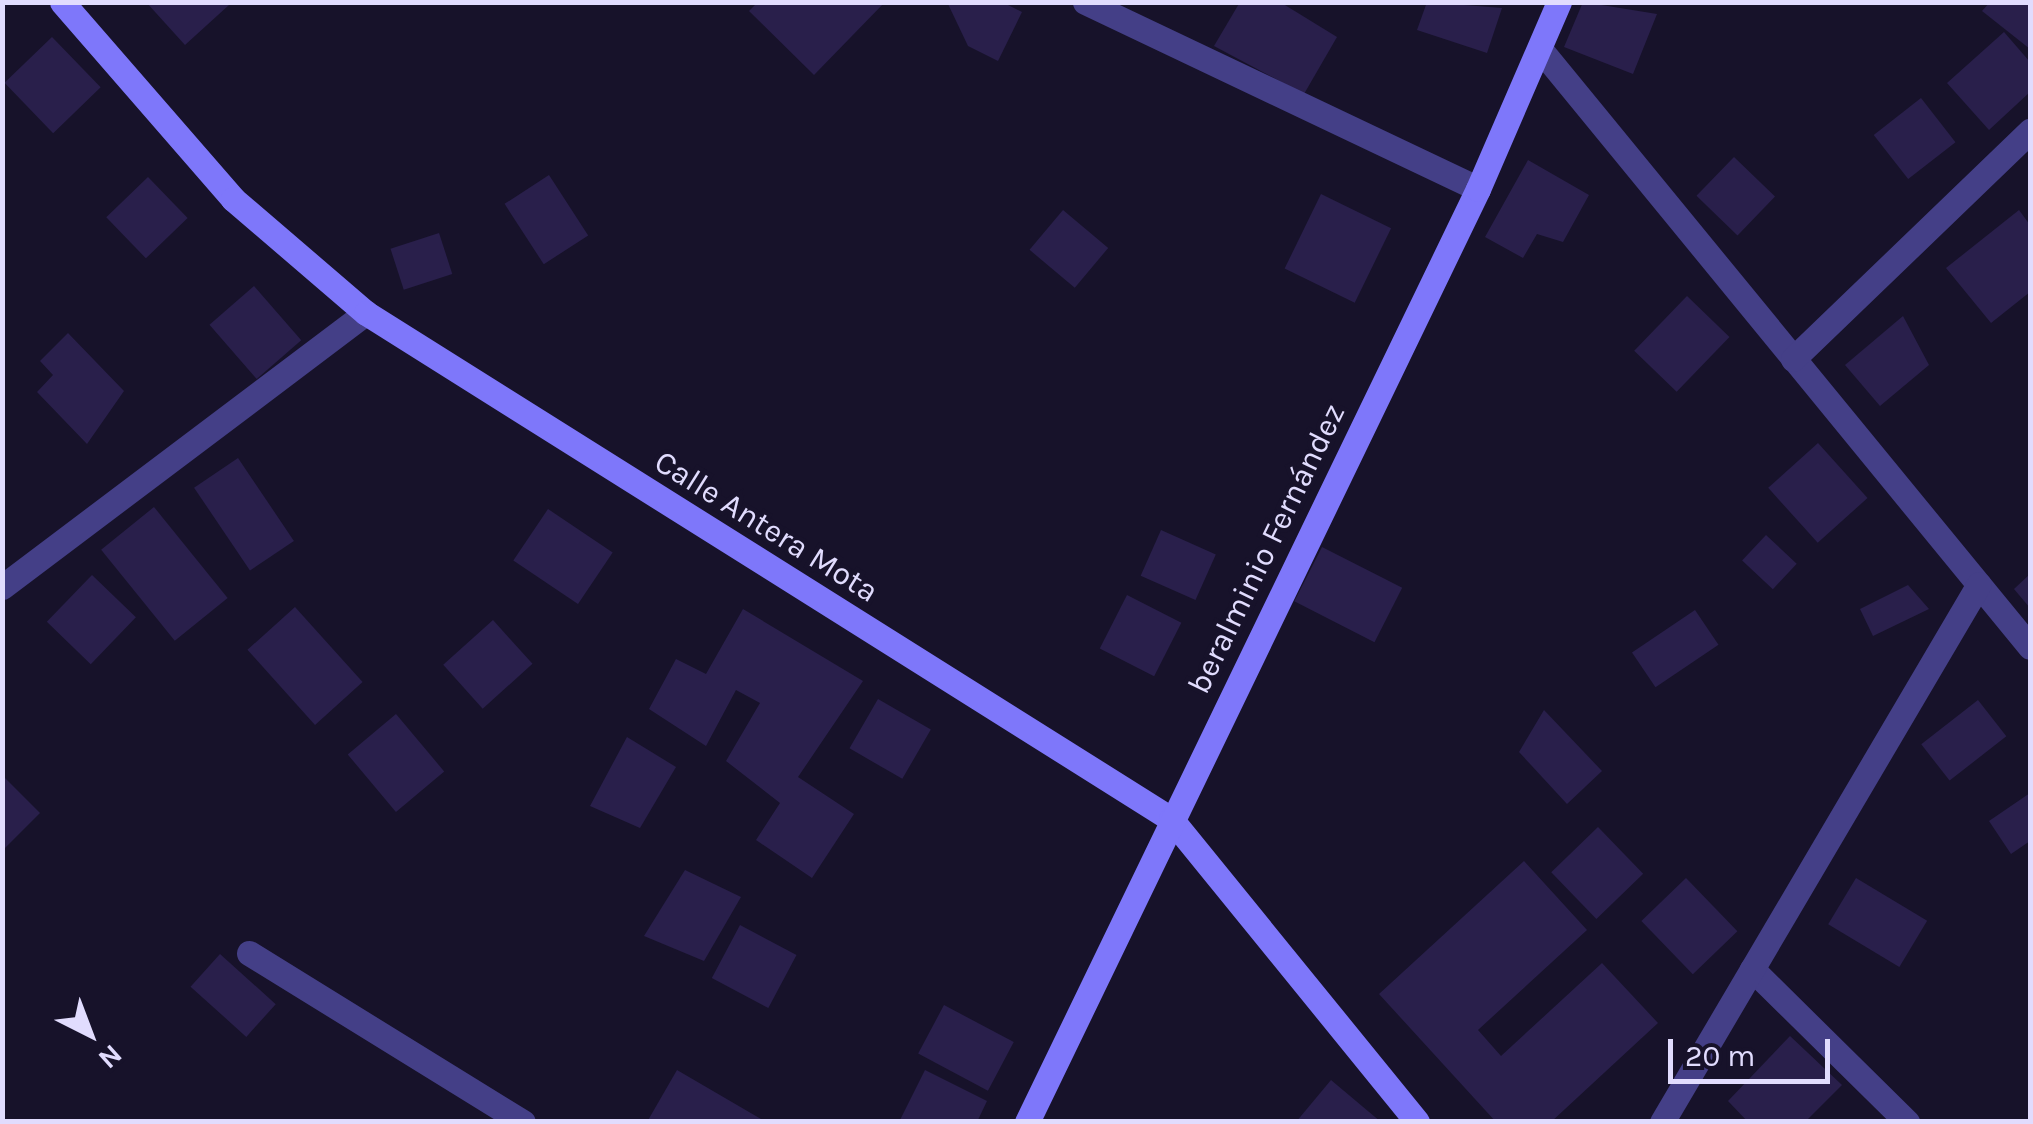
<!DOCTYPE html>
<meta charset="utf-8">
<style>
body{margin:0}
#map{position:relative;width:2033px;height:1124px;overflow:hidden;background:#17122a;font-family:Karla,sans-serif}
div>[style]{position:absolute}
.building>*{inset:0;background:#291f4b;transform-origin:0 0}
.street>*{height:25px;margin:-12.5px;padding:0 12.5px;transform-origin:12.5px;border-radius:12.5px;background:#443f87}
.secondary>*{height:25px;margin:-12.5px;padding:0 12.5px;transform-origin:12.5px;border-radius:12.5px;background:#7e77fa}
span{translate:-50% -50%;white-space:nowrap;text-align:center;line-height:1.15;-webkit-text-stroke:9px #17122a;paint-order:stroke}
.street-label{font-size:32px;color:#e1dcfe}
.frame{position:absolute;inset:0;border:5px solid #e1dcfe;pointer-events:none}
.north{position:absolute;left:40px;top:984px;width:100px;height:100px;-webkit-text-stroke:8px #17122a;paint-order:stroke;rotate:138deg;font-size:28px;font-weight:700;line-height:40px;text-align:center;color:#e1dcfe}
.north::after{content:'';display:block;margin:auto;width:35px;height:45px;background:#e1dcfe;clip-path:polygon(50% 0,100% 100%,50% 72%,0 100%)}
.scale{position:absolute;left:1668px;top:1039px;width:162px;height:45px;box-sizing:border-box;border:5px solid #e1dcfe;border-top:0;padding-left:12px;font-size:30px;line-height:35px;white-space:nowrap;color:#e1dcfe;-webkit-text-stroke:8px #17122a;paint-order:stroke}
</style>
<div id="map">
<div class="building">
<div style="clip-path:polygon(146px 2px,227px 2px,229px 5px,185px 45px)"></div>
<div style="clip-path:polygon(758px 2px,885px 2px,814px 75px,749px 11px)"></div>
<div style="clip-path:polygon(1002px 2px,1022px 12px,998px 61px,968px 46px,948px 4px)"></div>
<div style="clip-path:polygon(1240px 2px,1280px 2px,1337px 37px,1304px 94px,1214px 46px)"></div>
<div style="clip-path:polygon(1427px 2px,1502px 8px,1487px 53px,1417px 30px)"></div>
<div style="clip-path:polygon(1583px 2px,1657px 14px,1633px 74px,1564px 47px)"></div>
<div style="clip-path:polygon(1990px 2px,2030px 2px,2030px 49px,1982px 11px)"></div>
<div style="clip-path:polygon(2004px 32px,2030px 62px,2030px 92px,1989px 130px,1947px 83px)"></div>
<div style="left:52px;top:37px;width:70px;height:66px;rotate:46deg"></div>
<div style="left:1921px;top:98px;width:56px;height:60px;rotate:52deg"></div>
<div style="left:1734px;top:157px;width:57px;height:54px;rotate:44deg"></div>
<div style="clip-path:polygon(1528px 160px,1589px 195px,1563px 242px,1537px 234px,1523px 258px,1485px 237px)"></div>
<div style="left:549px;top:175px;width:72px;height:53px;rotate:57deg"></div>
<div style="left:148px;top:177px;width:57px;height:58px;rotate:46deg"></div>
<div style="left:1321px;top:194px;width:78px;height:83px;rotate:26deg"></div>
<div style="left:1063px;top:210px;width:59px;height:52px;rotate:40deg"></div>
<div style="clip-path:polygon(2019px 210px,2030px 225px,2030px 292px,1991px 323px,1946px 268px)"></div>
<div style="left:439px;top:233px;width:43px;height:51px;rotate:72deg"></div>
<div style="left:254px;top:286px;width:72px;height:59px;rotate:49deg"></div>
<div style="left:1687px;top:296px;width:59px;height:76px;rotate:44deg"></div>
<div style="clip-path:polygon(1903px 316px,1929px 365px,1880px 406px,1845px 365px)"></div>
<div style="clip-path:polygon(68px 333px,124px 391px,87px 444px,37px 392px,53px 375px,40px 361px)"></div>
<div style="left:1818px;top:443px;width:74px;height:67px;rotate:48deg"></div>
<div style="left:238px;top:458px;width:100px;height:53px;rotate:56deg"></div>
<div style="left:154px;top:507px;width:117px;height:68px;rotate:51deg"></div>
<div style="left:548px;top:509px;width:78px;height:62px;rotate:34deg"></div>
<div style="left:1161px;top:530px;width:60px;height:50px;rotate:24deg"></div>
<div style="left:1766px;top:535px;width:42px;height:35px;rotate:43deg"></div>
<div style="left:1322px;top:547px;width:90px;height:61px;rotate:27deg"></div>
<div style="clip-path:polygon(2030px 574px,2030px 608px,2014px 589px)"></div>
<div style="left:92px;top:575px;width:61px;height:65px;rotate:44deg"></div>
<div style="clip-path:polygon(1908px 585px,1929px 609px,1873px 636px,1860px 609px)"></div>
<div style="left:1127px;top:595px;width:61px;height:60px;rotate:27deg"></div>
<div style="left:295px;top:607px;width:101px;height:64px;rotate:48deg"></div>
<div style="clip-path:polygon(743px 609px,863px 681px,798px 777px,854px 814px,812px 878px,756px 840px,780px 803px,726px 761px,760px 703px,736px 690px,706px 746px,649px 709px,676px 659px,706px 674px)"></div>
<div style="left:1695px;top:610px;width:42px;height:76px;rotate:56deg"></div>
<div style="left:493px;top:620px;width:59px;height:67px;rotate:48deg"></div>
<div style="left:878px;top:699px;width:61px;height:57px;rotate:30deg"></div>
<div style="left:1978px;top:700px;width:46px;height:72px;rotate:52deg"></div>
<div style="clip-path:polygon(1544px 710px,1602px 771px,1567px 804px,1519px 752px)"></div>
<div style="left:396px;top:714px;width:75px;height:63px;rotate:50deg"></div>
<div style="clip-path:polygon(627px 737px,676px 767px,640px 828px,590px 806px)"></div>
<div style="clip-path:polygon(2px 775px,40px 813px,2px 851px)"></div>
<div style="clip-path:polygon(2030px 793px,2030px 841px,2011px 854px,1989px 821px)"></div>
<div style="left:1598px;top:827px;width:65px;height:65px;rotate:46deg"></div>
<div style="clip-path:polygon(1524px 861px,1587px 930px,1478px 1030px,1501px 1056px,1602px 963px,1658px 1023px,1551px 1122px,1496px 1122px,1379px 994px)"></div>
<div style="clip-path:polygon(685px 870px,741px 897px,704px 961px,644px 936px)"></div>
<div style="left:1686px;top:878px;width:74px;height:62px;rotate:46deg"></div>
<div style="left:1856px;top:878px;width:83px;height:54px;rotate:31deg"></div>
<div style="left:740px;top:925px;width:64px;height:60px;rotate:28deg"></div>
<div style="left:220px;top:954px;width:75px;height:44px;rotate:42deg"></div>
<div style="left:944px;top:1005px;width:79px;height:55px;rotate:28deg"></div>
<div style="clip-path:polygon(1790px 1036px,1842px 1085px,1805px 1122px,1748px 1122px,1728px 1101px)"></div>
<div style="clip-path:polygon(677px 1070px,766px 1122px,647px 1122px)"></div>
<div style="clip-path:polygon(925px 1070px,987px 1101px,977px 1122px,899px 1122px)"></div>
<div style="clip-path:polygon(1331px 1080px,1381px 1122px,1296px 1122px)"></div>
</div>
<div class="street">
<div style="left:1085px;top:2px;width:435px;rotate:25.4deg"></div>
<div style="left:1540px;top:49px;width:773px;rotate:50.67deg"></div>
<div style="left:1793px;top:359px;width:329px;rotate:-43.9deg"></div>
<div style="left:2px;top:587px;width:456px;rotate:-37deg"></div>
<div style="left:249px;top:953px;width:322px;rotate:31.7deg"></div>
<div style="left:1752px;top:969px;width:218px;rotate:44.6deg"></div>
<div style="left:1662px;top:1122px;width:624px;rotate:-59.49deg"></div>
</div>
<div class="secondary">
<div style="left:62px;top:2px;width:261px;rotate:49deg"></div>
<div style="left:233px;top:199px;width:175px;rotate:40.6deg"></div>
<div style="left:366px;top:313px;width:951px;rotate:32.15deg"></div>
<div style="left:1171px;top:819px;width:390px;rotate:50.9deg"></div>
<div style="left:1027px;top:1122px;width:1036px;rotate:-64.2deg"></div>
<div style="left:1478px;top:189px;width:204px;rotate:-66.6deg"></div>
</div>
<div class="street-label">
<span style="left:766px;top:527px;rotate:32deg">Calle Antera Mota</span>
<span style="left:1267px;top:549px;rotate:-64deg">beralminio Fernández</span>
</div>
<div class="frame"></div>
<div class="north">N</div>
<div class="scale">20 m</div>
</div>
